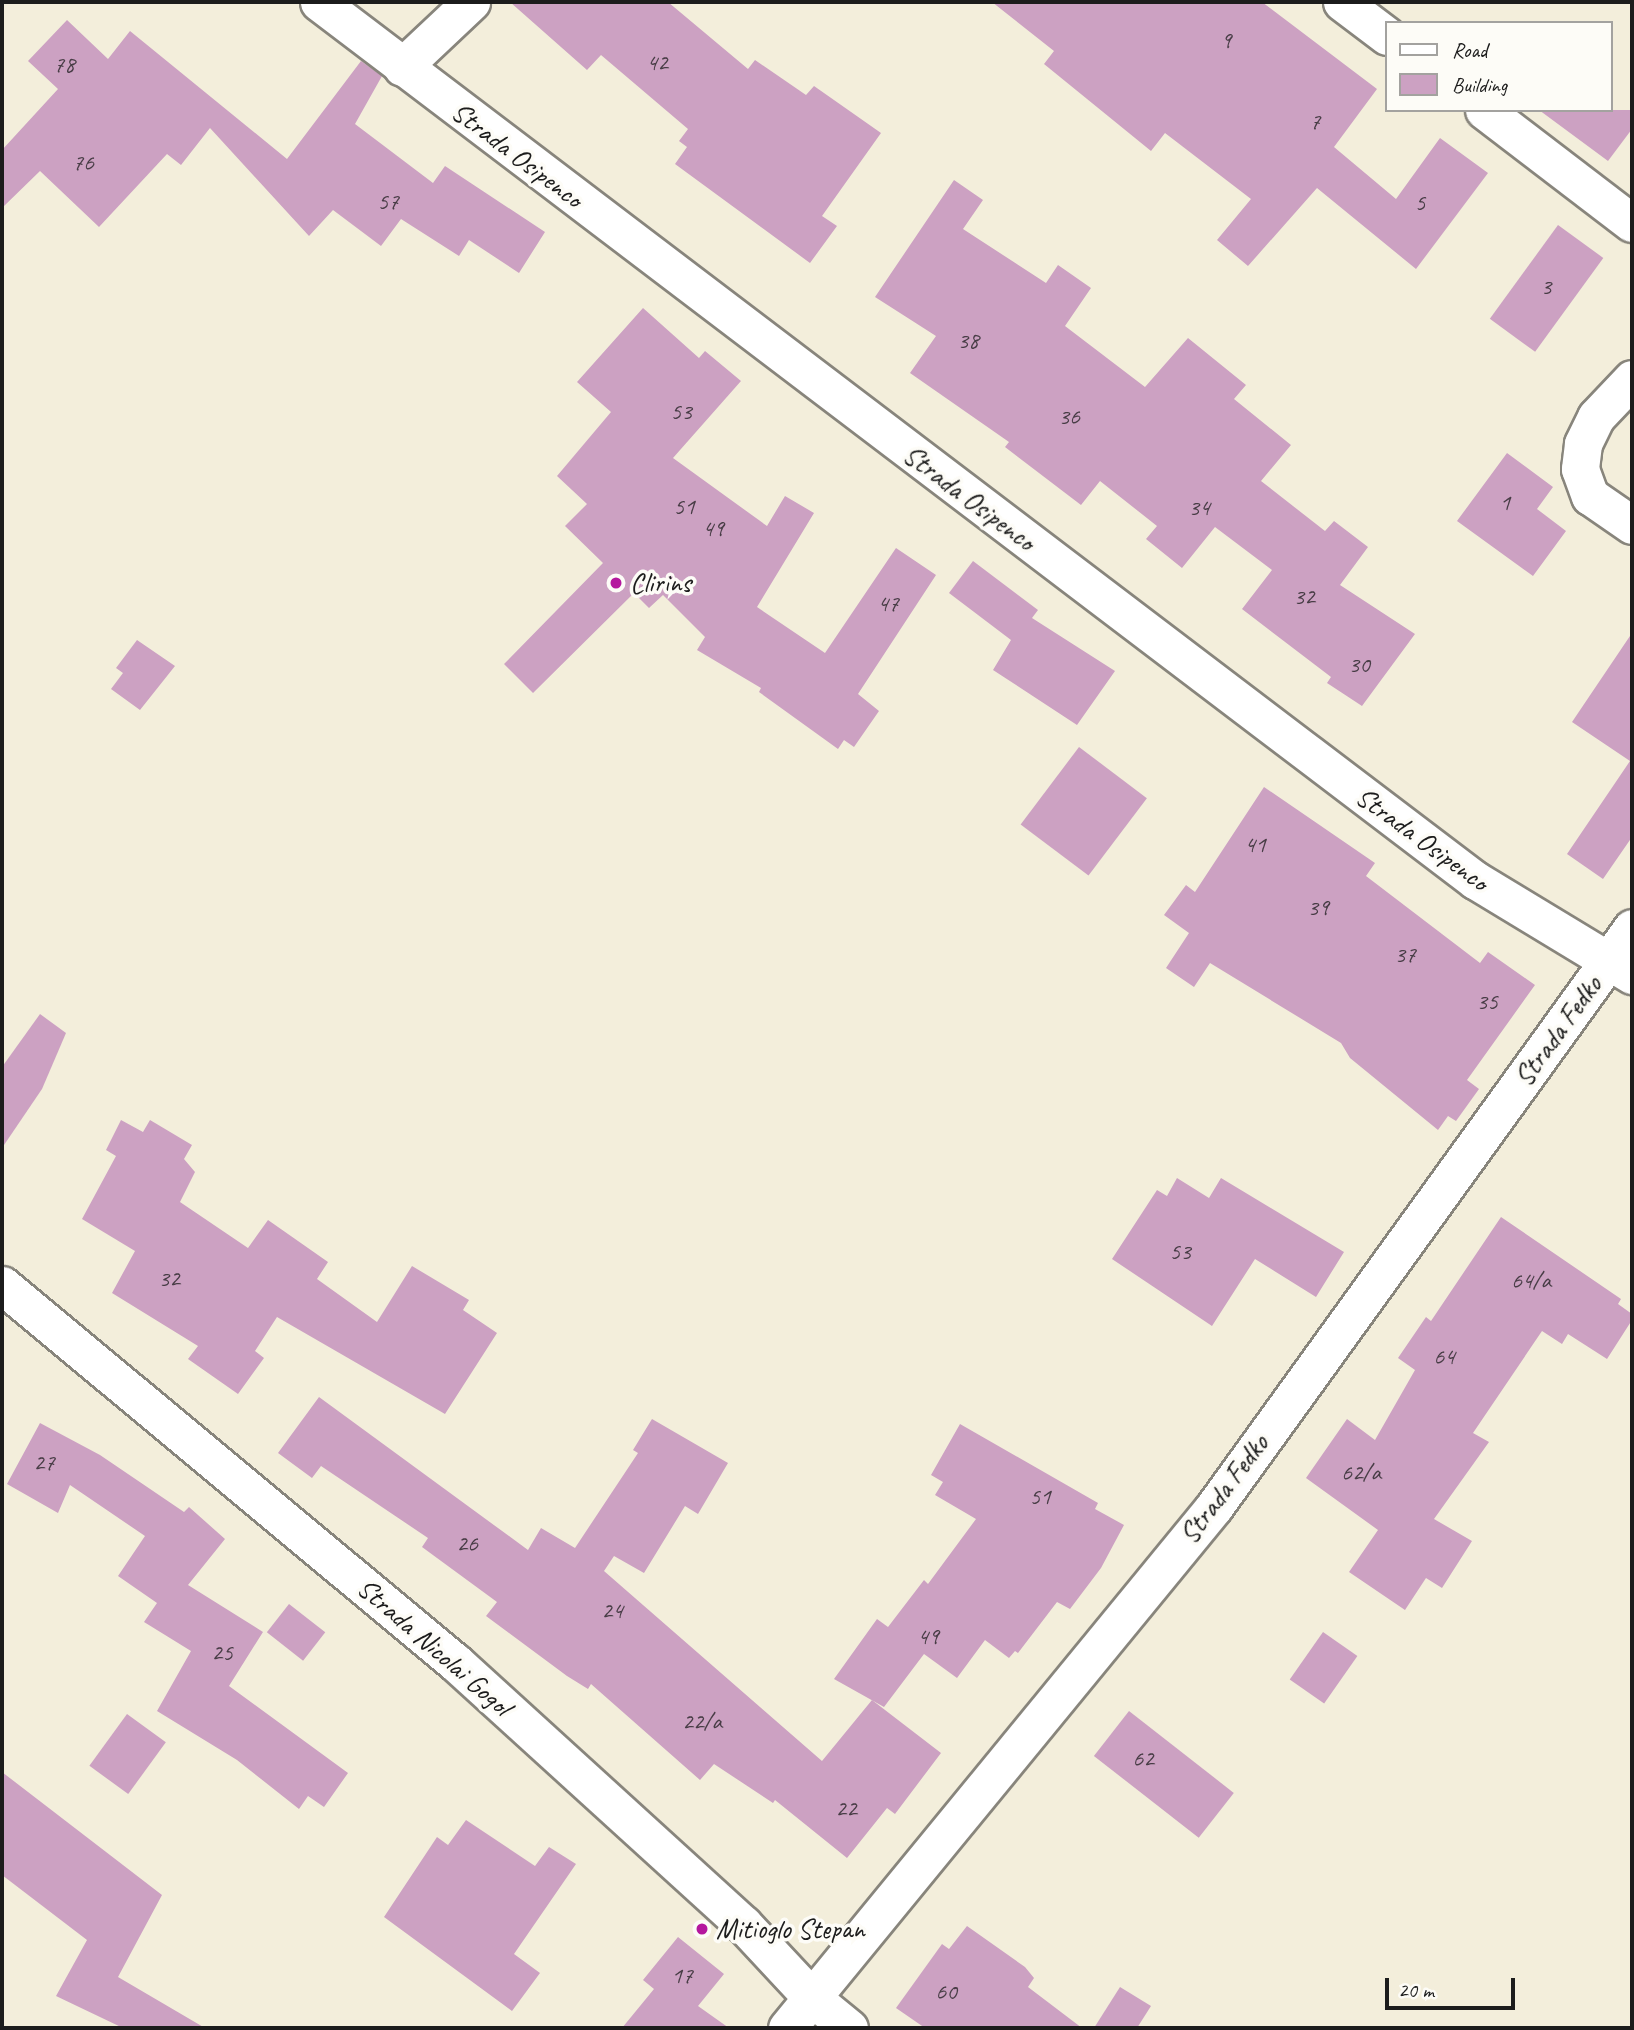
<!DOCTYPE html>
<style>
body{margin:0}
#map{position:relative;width:1634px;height:2030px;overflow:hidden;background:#f3eedb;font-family:Caveat,sans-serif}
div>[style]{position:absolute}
.building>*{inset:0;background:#cca1c2;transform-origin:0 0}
.roads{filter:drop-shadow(2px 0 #88857c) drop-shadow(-2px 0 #88857c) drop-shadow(0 2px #88857c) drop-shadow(0 -2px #88857c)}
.street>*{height:37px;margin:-18.5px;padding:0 18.5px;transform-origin:18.5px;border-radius:18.5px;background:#fff}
.dots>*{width:19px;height:19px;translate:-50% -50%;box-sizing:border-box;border:4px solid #fdfcf7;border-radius:50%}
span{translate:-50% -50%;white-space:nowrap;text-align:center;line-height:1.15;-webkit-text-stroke:7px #fdfcf7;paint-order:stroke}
.number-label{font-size:24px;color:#483d46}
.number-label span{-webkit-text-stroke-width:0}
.street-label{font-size:28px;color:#1c1c1c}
.poi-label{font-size:28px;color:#1c1c1c}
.left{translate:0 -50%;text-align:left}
.frame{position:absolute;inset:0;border:4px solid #1c1c1c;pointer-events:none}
.legend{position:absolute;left:1385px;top:21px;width:228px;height:91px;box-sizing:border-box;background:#fdfcf7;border:2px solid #a3a29f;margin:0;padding:9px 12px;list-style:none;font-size:21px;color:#1c1c1c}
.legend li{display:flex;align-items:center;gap:14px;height:35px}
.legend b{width:35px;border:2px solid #a3a29f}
.scale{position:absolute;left:1385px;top:1978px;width:130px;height:32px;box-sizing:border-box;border:4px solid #1c1c1c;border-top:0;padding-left:9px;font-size:21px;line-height:24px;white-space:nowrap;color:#1c1c1c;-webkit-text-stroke:5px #fdfcf7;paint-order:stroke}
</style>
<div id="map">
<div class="building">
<div style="clip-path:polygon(510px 2px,668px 2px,748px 69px,755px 60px,806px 95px,814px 86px,881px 133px,822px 216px,837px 226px,810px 263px,675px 164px,687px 147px,679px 141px,688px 129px,601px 55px,587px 70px)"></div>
<div style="clip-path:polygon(992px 2px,1262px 2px,1377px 89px,1334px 147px,1396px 199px,1440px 138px,1488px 173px,1416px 269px,1317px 188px,1248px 266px,1217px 240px,1251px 199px,1165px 133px,1151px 151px,1044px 64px,1054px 51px)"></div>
<div style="clip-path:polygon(67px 20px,108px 59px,130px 31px,287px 159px,361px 61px,382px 76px,355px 124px,433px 183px,445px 166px,545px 232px,519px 273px,469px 240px,459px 256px,401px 219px,381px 246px,333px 210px,309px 236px,210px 128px,181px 165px,167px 154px,99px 227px,40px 171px,2px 208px,2px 150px,58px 89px,28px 61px)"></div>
<div style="clip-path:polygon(1539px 110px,1632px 110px,1632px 129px,1608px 161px)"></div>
<div style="clip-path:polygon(954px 180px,983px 200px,963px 229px,1046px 283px,1058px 265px,1091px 288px,1065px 326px,1145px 387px,1188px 338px,1246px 385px,1234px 399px,1291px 445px,1261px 481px,1325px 531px,1334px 521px,1368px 547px,1340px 585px,1415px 634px,1362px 706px,1327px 683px,1331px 677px,1242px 609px,1272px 570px,1215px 527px,1182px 568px,1146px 539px,1157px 526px,1100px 481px,1081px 505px,1005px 447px,1009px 442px,910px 373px,936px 336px,875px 297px)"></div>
<div style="left:1558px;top:225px;width:56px;height:116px;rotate:36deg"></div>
<div style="clip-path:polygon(643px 308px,699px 358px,705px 351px,741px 381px,673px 458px,767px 526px,785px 496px,814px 513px,757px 607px,825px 653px,896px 548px,936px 575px,858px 694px,879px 711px,854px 747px,844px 740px,838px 749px,759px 692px,761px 688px,697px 650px,705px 637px,663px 595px,649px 608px,634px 593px,533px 693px,504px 664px,603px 563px,565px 526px,587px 504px,557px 476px,611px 412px,577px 382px)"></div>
<div style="clip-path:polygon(1507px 453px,1553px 487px,1537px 509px,1566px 531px,1533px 576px,1457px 521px)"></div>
<div style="clip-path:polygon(973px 561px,1038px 610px,1032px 618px,1115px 671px,1077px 725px,993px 670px,1011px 640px,949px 593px)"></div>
<div style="clip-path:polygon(1632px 633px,1632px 837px,1603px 879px,1567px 854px,1630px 761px,1572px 722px)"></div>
<div style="clip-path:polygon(137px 640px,175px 666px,140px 710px,111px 689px,123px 673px,116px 668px)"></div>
<div style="left:1079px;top:747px;width:85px;height:97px;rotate:37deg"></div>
<div style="clip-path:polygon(1264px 787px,1375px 863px,1366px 876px,1480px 963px,1488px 952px,1535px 985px,1467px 1080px,1479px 1089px,1456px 1121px,1448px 1116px,1438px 1130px,1350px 1058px,1341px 1043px,1210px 963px,1194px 987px,1166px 968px,1189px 933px,1164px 915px,1186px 885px,1195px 892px)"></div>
<div style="clip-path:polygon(40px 1014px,66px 1033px,42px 1089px,2px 1148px,2px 1067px)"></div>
<div style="clip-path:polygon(121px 1120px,143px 1132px,150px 1120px,192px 1145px,184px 1159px,195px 1172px,180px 1202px,248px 1248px,268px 1220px,328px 1262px,317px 1279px,377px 1322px,412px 1266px,469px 1300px,463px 1310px,497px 1333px,445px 1414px,277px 1317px,255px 1351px,264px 1358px,238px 1394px,188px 1359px,198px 1346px,112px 1293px,135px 1251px,82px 1219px,116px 1156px,106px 1150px)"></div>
<div style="clip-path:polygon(1177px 1178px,1209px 1198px,1221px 1178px,1344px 1252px,1316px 1297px,1255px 1259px,1212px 1326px,1112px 1259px,1157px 1190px,1167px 1196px)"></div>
<div style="clip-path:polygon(1501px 1217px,1621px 1299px,1618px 1304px,1632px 1314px,1632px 1320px,1607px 1359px,1568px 1334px,1562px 1344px,1542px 1331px,1473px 1433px,1489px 1442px,1434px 1519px,1472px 1541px,1442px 1588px,1426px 1578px,1405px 1610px,1349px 1572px,1378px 1530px,1306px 1478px,1347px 1419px,1375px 1440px,1415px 1370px,1398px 1358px,1426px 1317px,1431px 1321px)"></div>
<div style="clip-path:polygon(319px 1397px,528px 1550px,541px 1528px,575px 1548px,638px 1453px,633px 1450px,652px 1419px,728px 1463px,698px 1514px,685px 1506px,644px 1573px,614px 1556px,604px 1571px,822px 1761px,872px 1700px,941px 1753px,895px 1814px,887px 1808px,847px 1858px,775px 1800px,773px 1803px,714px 1764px,700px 1780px,591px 1684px,588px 1689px,567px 1676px,486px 1616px,497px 1602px,422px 1547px,428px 1538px,321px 1466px,312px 1478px,278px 1453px)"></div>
<div style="clip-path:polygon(40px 1423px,100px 1455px,184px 1512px,189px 1507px,225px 1539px,188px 1585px,263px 1632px,229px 1686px,348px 1773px,324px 1807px,308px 1796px,299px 1809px,237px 1760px,157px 1711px,191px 1651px,144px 1622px,157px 1603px,118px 1576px,145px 1536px,70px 1485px,58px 1513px,7px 1484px)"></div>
<div style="clip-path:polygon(960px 1424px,1098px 1503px,1095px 1509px,1124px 1525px,1101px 1568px,1070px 1609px,1057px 1602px,1018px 1653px,1015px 1651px,1009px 1658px,985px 1640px,957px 1678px,924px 1654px,884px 1707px,834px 1679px,877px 1619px,888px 1627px,924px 1580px,928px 1584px,976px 1519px,935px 1495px,943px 1482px,931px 1475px)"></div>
<div style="left:289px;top:1604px;width:46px;height:36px;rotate:38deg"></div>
<div style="left:1323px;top:1632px;width:42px;height:58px;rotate:35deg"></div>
<div style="left:1129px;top:1711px;width:133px;height:57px;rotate:38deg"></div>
<div style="left:127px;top:1714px;width:48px;height:64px;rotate:36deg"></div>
<div style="clip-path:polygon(2px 1772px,162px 1895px,118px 1977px,205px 2028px,123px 2028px,56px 1996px,87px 1940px,2px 1875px)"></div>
<div style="clip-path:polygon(466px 1820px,535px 1866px,549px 1847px,576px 1864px,514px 1954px,540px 1973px,512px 2011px,384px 1917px,437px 1837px,448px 1845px)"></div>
<div style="clip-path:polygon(967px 1926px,1025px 1967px,1034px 1978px,1028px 1987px,1082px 2028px,925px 2028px,896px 2008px,942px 1944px,949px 1949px)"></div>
<div style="clip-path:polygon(678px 1937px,724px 1974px,698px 2006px,729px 2028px,622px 2028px,654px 1989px,643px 1980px)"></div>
<div style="clip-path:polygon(1120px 1987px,1151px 2006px,1137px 2028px,1094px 2028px)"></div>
</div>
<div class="roads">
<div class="street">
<div style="left:319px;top:2px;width:1452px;rotate:37.22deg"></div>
<div style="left:1475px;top:880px;width:184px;rotate:31.2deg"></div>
<div style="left:1342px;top:2px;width:56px;rotate:37.1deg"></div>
<div style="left:402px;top:67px;width:95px;rotate:-43.3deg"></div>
<div style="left:1484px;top:110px;width:186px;rotate:37.4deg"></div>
<div style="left:1632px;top:379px;width:52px;rotate:133.5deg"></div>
<div style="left:1596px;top:417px;width:30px;rotate:116deg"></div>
<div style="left:1583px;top:444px;width:25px;rotate:97deg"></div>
<div style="left:1580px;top:469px;width:29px;rotate:70deg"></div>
<div style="left:1590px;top:496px;width:51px;rotate:34.6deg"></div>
<div style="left:2px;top:1285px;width:591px;rotate:39.78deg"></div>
<div style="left:456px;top:1663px;width:388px;rotate:42.3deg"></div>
<div style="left:743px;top:1924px;width:100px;rotate:47deg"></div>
<div style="left:811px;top:1997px;width:49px;rotate:39.2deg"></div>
<div style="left:787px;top:2028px;width:674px;rotate:-50.66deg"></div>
<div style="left:1214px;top:1507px;width:714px;rotate:-54.17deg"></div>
</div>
</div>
<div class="dots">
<div style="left:616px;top:583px;background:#b5179e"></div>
<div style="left:702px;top:1929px;background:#b5179e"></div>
</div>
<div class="number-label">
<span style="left:1226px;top:41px">9</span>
<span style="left:657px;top:63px">42</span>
<span style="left:64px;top:65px">78</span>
<span style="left:1315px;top:122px">7</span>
<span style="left:83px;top:163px">76</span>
<span style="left:388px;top:202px">57</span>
<span style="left:1420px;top:203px">5</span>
<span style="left:1546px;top:287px">3</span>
<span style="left:968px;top:341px">38</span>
<span style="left:681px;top:412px">53</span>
<span style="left:1069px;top:417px">36</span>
<span style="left:1505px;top:503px">1</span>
<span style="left:684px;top:507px">51</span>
<span style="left:1199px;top:508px">34</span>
<span style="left:713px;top:529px">49</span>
<span style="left:1304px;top:597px">32</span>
<span style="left:888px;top:604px">47</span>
<span style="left:1359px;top:665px">30</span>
<span style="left:1255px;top:845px">41</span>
<span style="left:1318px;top:908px">39</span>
<span style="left:1405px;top:955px">37</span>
<span style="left:1487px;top:1002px">35</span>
<span style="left:1180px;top:1252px">53</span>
<span style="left:169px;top:1279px">32</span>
<span style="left:1531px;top:1281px">64/a</span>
<span style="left:1444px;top:1357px">64</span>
<span style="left:44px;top:1463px">27</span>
<span style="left:1361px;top:1473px">62/a</span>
<span style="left:1040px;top:1497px">51</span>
<span style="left:467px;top:1544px">26</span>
<span style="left:612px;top:1611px">24</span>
<span style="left:928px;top:1637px">49</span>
<span style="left:222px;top:1653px">25</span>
<span style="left:702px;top:1722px">22/a</span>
<span style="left:1143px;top:1759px">62</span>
<span style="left:846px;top:1809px">22</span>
<span style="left:682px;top:1976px">17</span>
<span style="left:946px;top:1992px">60</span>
</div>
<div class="street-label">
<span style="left:517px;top:155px;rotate:37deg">Strada Osipenco</span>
<span style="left:969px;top:498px;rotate:37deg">Strada Osipenco</span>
<span style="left:1422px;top:839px;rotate:36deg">Strada Osipenco</span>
<span style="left:1558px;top:1031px;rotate:-54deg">Strada Fedko</span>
<span style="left:1224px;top:1489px;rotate:-53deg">Strada Fedko</span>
<span style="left:434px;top:1647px;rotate:41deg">Strada Nicolai Gogol</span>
</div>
<div class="poi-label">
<span class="left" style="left:630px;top:583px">Clirins</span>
<span class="left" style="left:716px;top:1929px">Mitioglo Stepan</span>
</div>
<div class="frame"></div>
<ul class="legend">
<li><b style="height:9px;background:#fff"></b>Road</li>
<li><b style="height:19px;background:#cca1c2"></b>Building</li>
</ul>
<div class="scale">20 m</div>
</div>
